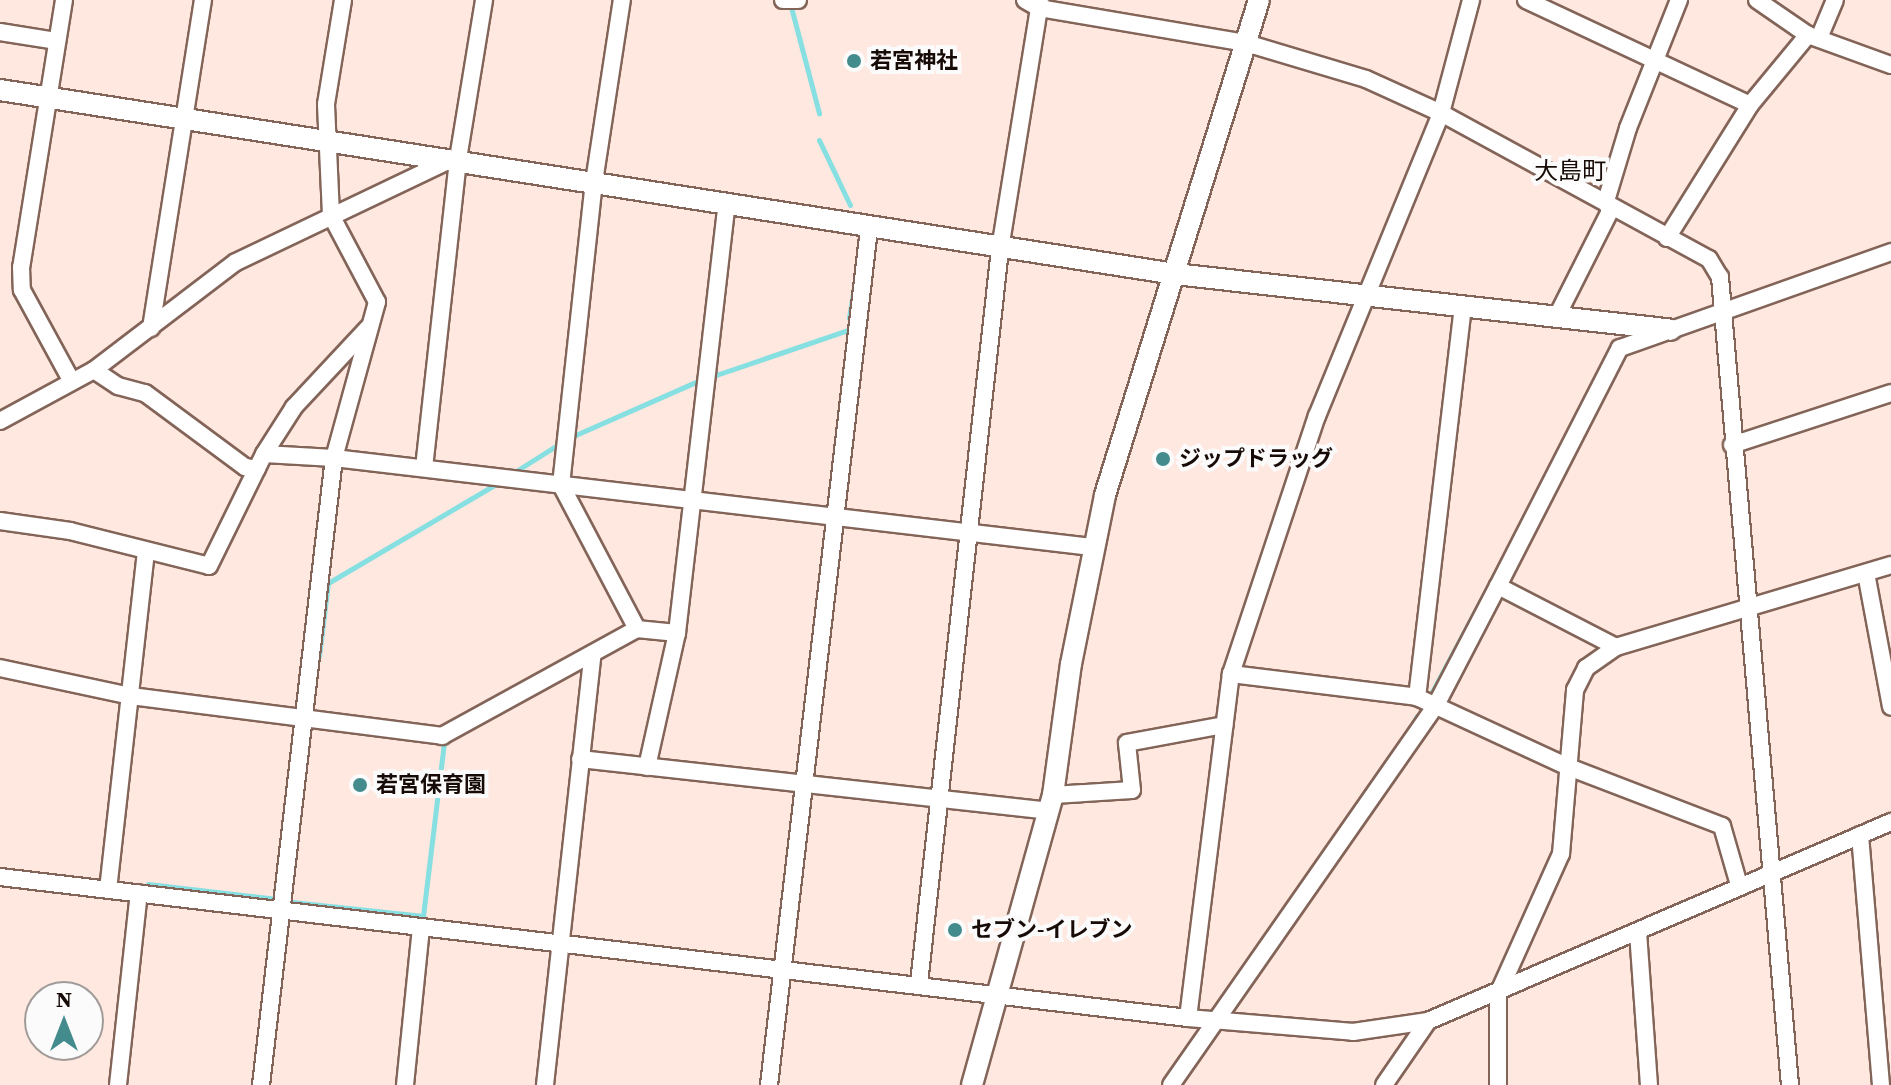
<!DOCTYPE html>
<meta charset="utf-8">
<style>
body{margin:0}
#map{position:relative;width:1891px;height:1085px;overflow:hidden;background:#ffe8e0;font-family:"Source Serif 4","Noto Sans JP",serif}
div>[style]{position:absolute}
.stream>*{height:5px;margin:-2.5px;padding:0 2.5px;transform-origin:2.5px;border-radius:2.5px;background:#86dfe1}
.roads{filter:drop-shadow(2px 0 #836458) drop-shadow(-2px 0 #836458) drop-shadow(0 2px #836458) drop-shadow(0 -2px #836458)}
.minor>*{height:16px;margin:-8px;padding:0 8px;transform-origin:8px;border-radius:8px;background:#fff}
.tertiary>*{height:20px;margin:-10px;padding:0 10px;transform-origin:10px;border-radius:10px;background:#fff}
.dots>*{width:22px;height:22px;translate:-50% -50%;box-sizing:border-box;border:4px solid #fbfbfb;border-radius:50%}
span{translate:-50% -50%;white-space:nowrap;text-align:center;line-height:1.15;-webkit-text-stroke:8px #fbfbfb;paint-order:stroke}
.poi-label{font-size:22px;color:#170b07;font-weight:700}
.left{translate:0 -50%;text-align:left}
.neighbourhood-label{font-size:24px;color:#170b07}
.north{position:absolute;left:24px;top:981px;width:80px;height:80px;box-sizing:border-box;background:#fbfbfb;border:2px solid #a09b99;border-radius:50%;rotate:0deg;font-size:22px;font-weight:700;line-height:32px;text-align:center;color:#170b07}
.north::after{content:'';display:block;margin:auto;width:28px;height:36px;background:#438b8d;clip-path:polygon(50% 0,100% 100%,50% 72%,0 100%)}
</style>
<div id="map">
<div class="stream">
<div style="left:791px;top:7px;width:110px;rotate:75.2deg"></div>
<div style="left:819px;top:140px;width:72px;rotate:64.5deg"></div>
<div style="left:849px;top:318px;width:44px;rotate:-80.8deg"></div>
<div style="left:716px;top:375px;width:139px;rotate:-18.8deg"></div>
<div style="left:571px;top:437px;width:141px;rotate:-23.8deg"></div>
<div style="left:513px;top:473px;width:54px;rotate:-32.2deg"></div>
<div style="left:319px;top:656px;width:74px;rotate:-83deg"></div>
<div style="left:328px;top:583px;width:197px;rotate:-30.5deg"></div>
<div style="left:1432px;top:692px;width:166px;rotate:-62deg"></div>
<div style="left:1410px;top:729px;width:15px;rotate:-62deg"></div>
<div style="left:1320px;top:857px;width:22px;rotate:-54deg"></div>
<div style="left:148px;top:884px;width:130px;rotate:6.6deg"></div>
<div style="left:292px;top:902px;width:132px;rotate:6.1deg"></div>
<div style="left:423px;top:916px;width:175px;rotate:-83.1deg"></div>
<div style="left:444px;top:742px;width:5px;rotate:180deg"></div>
</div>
<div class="roads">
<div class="minor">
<div style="left:64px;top:0;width:270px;rotate:99.1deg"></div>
<div style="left:21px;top:267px;width:23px;rotate:88deg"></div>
<div style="left:22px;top:290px;width:102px;rotate:61.4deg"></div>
<div style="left:783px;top:0;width:15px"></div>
<div style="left:1025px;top:0;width:16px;rotate:30deg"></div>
<div style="left:1039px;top:8px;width:210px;rotate:9.6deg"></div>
<div style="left:1246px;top:43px;width:125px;rotate:16.7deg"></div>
<div style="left:1366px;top:79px;width:82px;rotate:24.4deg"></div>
<div style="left:1441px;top:113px;width:305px;rotate:28.6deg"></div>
<div style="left:1709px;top:259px;width:21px;rotate:59deg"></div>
<div style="left:1720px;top:277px;width:811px;rotate:85.05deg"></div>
<div style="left:1526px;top:0;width:247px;rotate:25.1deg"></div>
<div style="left:1757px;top:0;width:62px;rotate:34.5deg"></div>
<div style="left:1808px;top:35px;width:88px;rotate:19.9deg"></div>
<div style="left:0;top:32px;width:58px;rotate:9deg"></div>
<div style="left:1819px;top:38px;width:41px;rotate:-67.2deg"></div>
<div style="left:1667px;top:238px;width:157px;rotate:-58deg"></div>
<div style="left:1750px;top:105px;width:91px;rotate:-50.4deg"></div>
<div style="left:1463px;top:306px;width:394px;rotate:96.7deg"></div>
<div style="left:1417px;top:697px;width:164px;rotate:24.8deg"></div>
<div style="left:1566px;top:766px;width:167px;rotate:21deg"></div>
<div style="left:1722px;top:826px;width:61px;rotate:73.9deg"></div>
<div style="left:1558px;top:314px;width:115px;rotate:-63.2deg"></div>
<div style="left:1610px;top:211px;width:11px;rotate:-112deg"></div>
<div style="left:1606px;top:201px;width:76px;rotate:-73.2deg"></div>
<div style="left:1628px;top:128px;width:138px;rotate:-68.3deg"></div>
<div style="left:151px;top:328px;width:332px;rotate:-81deg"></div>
<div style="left:94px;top:370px;width:29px;rotate:34deg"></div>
<div style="left:118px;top:386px;width:28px;rotate:15deg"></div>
<div style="left:145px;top:393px;width:124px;rotate:36.5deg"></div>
<div style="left:245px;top:467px;width:12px;rotate:9deg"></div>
<div style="left:0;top:421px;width:107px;rotate:-28.5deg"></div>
<div style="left:94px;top:370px;width:178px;rotate:-37.3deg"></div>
<div style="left:236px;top:262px;width:233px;rotate:-25.5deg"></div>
<div style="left:1732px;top:445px;width:167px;rotate:-18.1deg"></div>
<div style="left:264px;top:454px;width:70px;rotate:3.3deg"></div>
<div style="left:334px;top:458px;width:763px;rotate:6.7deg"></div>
<div style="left:424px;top:468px;width:311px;rotate:-83.7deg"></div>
<div style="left:458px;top:159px;width:161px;rotate:-80.7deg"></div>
<div style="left:0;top:521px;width:71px;rotate:8.1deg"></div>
<div style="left:70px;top:531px;width:143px;rotate:14.1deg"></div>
<div style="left:209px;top:566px;width:125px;rotate:-63.8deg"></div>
<div style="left:264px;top:454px;width:56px;rotate:-57.4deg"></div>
<div style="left:294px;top:407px;width:108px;rotate:-46.9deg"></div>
<div style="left:1866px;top:573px;width:136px;rotate:79.4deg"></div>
<div style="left:1498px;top:586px;width:267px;rotate:-62.9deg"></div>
<div style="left:1620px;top:348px;width:288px;rotate:-19.5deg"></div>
<div style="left:637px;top:629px;width:40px;rotate:5.7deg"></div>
<div style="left:0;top:668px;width:134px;rotate:12.1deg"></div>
<div style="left:131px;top:696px;width:314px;rotate:7.3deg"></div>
<div style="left:442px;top:736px;width:222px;rotate:-28.8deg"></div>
<div style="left:637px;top:629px;width:163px;rotate:-117.8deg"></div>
<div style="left:561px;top:485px;width:305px;rotate:-83.8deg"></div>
<div style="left:594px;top:182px;width:184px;rotate:-81.3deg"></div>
<div style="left:1231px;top:674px;width:187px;rotate:7deg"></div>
<div style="left:580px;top:759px;width:471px;rotate:6.3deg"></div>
<div style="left:647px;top:767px;width:137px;rotate:-77.4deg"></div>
<div style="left:677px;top:633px;width:432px;rotate:-83.4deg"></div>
<div style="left:1053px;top:795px;width:79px;rotate:-3.6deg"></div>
<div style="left:1132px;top:790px;width:47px;rotate:-96.1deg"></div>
<div style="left:1127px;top:743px;width:99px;rotate:-10.5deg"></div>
<div style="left:1860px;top:835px;width:251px;rotate:85.2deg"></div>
<div style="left:0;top:877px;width:1196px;rotate:6.77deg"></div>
<div style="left:1188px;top:1018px;width:166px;rotate:4.8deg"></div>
<div style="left:1353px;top:1032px;width:76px;rotate:-8.3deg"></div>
<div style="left:1428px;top:1021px;width:504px;rotate:-23.26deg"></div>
<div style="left:108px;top:890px;width:341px;rotate:-83.6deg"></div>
<div style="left:1638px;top:932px;width:153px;rotate:85.9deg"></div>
<div style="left:919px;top:983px;width:738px;rotate:-83.7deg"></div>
<div style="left:1000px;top:249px;width:251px;rotate:-80.8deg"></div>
<div style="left:1188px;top:1018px;width:347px;rotate:-82.9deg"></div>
<div style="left:1231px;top:674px;width:272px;rotate:-71.6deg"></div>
<div style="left:1317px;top:416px;width:327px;rotate:-67.7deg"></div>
<div style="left:1441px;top:113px;width:117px;rotate:-75.1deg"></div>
<div style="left:118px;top:1085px;width:193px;rotate:-83.8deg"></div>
<div style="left:261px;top:1085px;width:631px;rotate:-83.36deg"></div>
<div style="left:334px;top:458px;width:162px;rotate:-74.6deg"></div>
<div style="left:377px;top:302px;width:98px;rotate:-117.9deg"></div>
<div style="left:331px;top:215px;width:111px;rotate:-92.6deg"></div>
<div style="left:326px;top:104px;width:105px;rotate:-80.7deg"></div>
<div style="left:405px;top:1085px;width:158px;rotate:-84.2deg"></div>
<div style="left:545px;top:1085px;width:432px;rotate:-83.7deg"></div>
<div style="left:769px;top:1085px;width:863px;rotate:-83.34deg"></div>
<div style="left:1171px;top:1085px;width:463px;rotate:-55.1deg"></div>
<div style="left:1436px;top:705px;width:134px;rotate:-62.5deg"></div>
<div style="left:1498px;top:586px;width:133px;rotate:27.3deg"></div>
<div style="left:1616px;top:647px;width:287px;rotate:-16.6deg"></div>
<div style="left:1384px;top:1085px;width:78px;rotate:-55.5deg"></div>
<div style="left:1498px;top:1085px;width:91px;rotate:-90deg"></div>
<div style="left:1498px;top:994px;width:154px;rotate:-65.8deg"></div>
<div style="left:1561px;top:854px;width:165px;rotate:-85.1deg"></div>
<div style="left:1575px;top:690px;width:25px;rotate:-63deg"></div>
<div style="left:1586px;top:668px;width:37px;rotate:-35deg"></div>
</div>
<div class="tertiary">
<div style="left:0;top:90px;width:1189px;rotate:8.9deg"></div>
<div style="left:1175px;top:274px;width:499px;rotate:6.4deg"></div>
<div style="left:972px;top:1085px;width:301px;rotate:-74.4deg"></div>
<div style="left:1053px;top:795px;width:132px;rotate:-82.2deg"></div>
<div style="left:1071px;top:664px;width:172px;rotate:-78.6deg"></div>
<div style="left:1105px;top:495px;width:518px;rotate:-72.72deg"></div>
</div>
</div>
<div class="dots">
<div style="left:854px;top:61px;background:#438b8d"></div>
<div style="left:1163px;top:459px;background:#438b8d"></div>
<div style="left:360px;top:785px;background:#438b8d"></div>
<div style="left:955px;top:930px;background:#438b8d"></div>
</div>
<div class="poi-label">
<span class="left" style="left:870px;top:61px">若宮神社</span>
<span class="left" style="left:1179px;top:459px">ジップドラッグ</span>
<span class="left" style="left:376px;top:785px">若宮保育園</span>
<span class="left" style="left:971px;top:930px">セブン-イレブン</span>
</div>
<div class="neighbourhood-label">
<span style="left:1570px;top:171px">大島町</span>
</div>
<div class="north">N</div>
</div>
